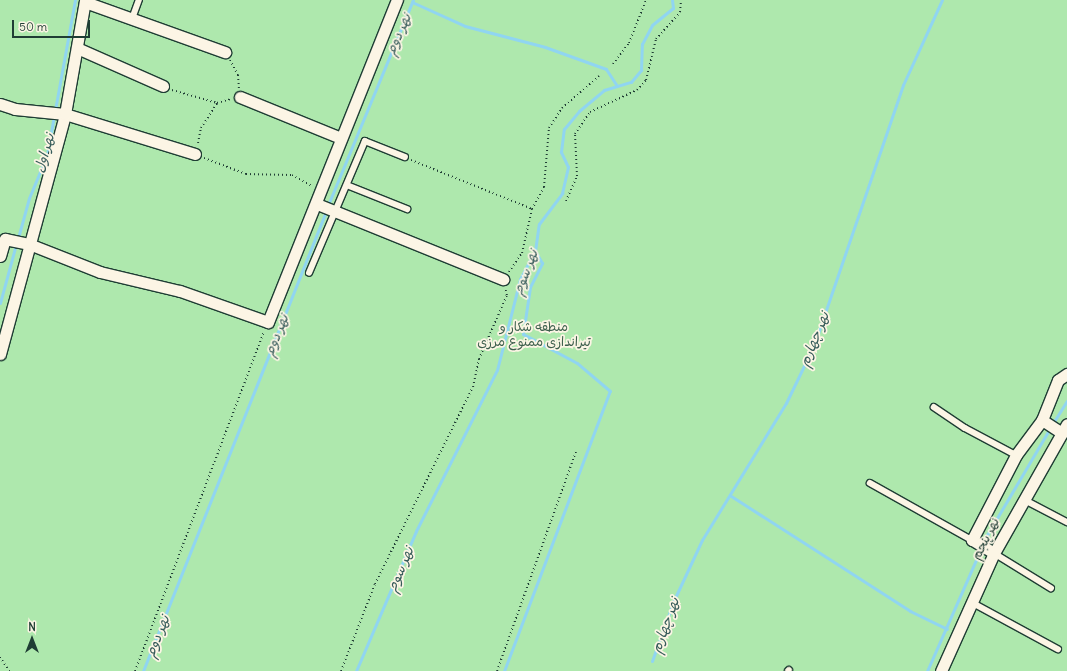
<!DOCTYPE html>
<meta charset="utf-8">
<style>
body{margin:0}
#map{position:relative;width:1067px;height:671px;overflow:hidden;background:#fcf5e5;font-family:Delius,"Playpen Sans Arabic",sans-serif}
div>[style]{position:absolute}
.green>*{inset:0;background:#aee8ad;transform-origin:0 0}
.stream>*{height:3px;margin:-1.5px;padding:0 1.5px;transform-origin:1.5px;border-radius:1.5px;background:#90d5f1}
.path>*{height:2px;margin-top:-1px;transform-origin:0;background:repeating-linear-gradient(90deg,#1f3d34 0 1px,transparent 0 4px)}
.roads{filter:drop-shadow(1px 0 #1f3d34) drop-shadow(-1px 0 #1f3d34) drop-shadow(0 1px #1f3d34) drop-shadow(0 -1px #1f3d34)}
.lane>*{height:5.5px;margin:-2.75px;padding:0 2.75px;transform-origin:2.75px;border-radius:2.75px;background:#fcf5e5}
.street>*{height:11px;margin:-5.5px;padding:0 5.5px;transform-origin:5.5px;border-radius:5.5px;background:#fcf5e5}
span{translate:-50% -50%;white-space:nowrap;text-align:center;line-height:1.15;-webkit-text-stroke:3.5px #fcf5e5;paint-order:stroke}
.park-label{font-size:13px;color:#3c5f4c}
.street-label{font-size:13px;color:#1f3d34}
.water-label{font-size:14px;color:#365b5a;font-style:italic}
.north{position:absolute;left:12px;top:619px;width:40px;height:40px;-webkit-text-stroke:3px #fcf5e5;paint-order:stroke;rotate:0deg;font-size:11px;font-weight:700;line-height:16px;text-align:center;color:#1f3d34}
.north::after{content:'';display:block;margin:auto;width:14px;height:18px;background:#1f3d34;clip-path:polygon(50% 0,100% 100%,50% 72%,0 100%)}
.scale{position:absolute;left:12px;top:20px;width:78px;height:18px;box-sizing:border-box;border:2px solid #1f3d34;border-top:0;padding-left:5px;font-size:12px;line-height:14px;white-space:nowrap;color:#1f3d34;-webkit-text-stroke:3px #fcf5e5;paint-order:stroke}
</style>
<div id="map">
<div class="green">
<div style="left:0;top:0;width:1067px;height:671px"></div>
</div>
<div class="stream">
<div style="left:412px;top:2px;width:58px;rotate:24.4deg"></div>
<div style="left:465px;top:26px;width:83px;rotate:14.7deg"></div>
<div style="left:545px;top:47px;width:65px;rotate:19.8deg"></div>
<div style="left:606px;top:69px;width:20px;rotate:57deg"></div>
<div style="left:55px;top:110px;width:112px;rotate:-79.7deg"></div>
<div style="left:328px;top:205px;width:222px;rotate:-67.5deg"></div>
<div style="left:18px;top:238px;width:41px;rotate:-74.6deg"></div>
<div style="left:29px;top:198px;width:47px;rotate:-67.3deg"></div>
<div style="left:47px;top:155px;width:40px;rotate:-80deg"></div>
<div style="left:0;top:303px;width:61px;rotate:-74.8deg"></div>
<div style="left:1053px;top:423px;width:26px;rotate:-58deg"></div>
<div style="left:731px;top:496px;width:213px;rotate:32.7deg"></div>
<div style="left:910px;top:611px;width:41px;rotate:25.9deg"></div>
<div style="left:652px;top:661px;width:65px;rotate:-70.2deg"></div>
<div style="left:674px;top:600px;width:66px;rotate:-65deg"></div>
<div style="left:702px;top:540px;width:161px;rotate:-58.5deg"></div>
<div style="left:786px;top:403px;width:64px;rotate:-64.2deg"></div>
<div style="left:814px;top:345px;width:275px;rotate:-71.1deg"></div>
<div style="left:903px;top:85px;width:94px;rotate:-65.4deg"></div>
<div style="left:143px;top:671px;width:495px;rotate:-68.3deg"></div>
<div style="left:356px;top:671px;width:152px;rotate:-66.8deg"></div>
<div style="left:416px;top:531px;width:180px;rotate:-63.3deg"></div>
<div style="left:497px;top:370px;width:94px;rotate:-75.8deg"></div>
<div style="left:520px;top:279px;width:32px;rotate:-62deg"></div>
<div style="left:535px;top:251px;width:27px;rotate:-82deg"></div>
<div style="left:539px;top:224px;width:39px;rotate:-53deg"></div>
<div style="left:562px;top:193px;width:27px;rotate:-77deg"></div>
<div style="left:568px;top:167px;width:17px;rotate:-115deg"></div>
<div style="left:561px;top:152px;width:23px;rotate:-83deg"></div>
<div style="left:564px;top:129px;width:23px;rotate:-50deg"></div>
<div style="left:579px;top:111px;width:33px;rotate:-40deg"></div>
<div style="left:604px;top:90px;width:28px;rotate:-17deg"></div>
<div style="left:631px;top:82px;width:16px;rotate:-50deg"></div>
<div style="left:641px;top:70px;width:26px;rotate:-88deg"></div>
<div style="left:642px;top:44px;width:21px;rotate:-62deg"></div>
<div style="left:652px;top:25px;width:27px;rotate:-39deg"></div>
<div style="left:673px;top:8px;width:8px;rotate:-97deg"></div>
<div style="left:504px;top:671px;width:299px;rotate:-69.3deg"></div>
<div style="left:610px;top:391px;width:43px;rotate:-139.7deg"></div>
<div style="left:577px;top:363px;width:61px;rotate:-151.8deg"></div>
<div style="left:523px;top:334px;width:48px;rotate:-81.5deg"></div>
<div style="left:530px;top:287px;width:27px;rotate:-63deg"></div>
<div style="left:542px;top:263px;width:14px;rotate:-120deg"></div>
<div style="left:927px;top:671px;width:149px;rotate:-66.2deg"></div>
<div style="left:987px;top:535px;width:124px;rotate:-59.5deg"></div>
</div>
<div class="path">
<div style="left:230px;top:60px;width:17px;rotate:62deg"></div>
<div style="left:238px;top:75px;width:13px;rotate:86deg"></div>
<div style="left:613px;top:64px;width:26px;rotate:-53deg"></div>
<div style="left:629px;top:43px;width:46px;rotate:-68.4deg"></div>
<div style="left:172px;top:90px;width:47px;rotate:16.1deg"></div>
<div style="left:198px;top:143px;width:15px;rotate:-79deg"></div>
<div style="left:201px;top:128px;width:30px;rotate:-57deg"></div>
<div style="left:217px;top:103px;width:15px;rotate:-16deg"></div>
<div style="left:204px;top:158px;width:45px;rotate:20.9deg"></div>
<div style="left:246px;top:174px;width:46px;rotate:1.2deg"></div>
<div style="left:292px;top:175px;width:23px;rotate:29deg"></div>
<div style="left:411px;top:160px;width:131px;rotate:22deg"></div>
<div style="left:566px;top:201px;width:27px;rotate:-66deg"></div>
<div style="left:577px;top:176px;width:42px;rotate:-92.7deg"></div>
<div style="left:575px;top:134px;width:27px;rotate:-56deg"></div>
<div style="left:590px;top:112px;width:52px;rotate:-25.1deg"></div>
<div style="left:637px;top:90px;width:13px;rotate:-48deg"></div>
<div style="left:646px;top:80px;width:42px;rotate:-76.3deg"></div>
<div style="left:656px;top:39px;width:36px;rotate:-48deg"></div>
<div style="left:680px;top:12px;width:12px;rotate:-85deg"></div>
<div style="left:509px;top:272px;width:23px;rotate:-56deg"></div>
<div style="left:522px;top:253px;width:45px;rotate:-77.2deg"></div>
<div style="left:532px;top:209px;width:25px;rotate:-61deg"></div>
<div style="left:544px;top:187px;width:59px;rotate:-85.2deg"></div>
<div style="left:549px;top:128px;width:24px;rotate:-57deg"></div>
<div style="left:562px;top:108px;width:49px;rotate:-40.9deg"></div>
<div style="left:0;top:657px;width:17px;rotate:57deg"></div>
<div style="left:135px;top:671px;width:363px;rotate:-69.2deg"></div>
<div style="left:341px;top:671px;width:93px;rotate:-68.7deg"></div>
<div style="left:375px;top:584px;width:220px;rotate:-63.6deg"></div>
<div style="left:473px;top:387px;width:29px;rotate:-78deg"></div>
<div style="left:479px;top:359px;width:70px;rotate:-66.4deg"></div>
<div style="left:507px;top:295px;width:7px;rotate:-106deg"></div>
<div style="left:497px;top:671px;width:233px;rotate:-70.2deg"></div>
</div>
<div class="roads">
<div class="lane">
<div style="left:132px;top:19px;width:20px;rotate:-70deg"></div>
<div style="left:347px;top:185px;width:65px;rotate:21.8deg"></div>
<div style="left:309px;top:273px;width:143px;rotate:-67deg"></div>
<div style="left:365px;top:141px;width:43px;rotate:21.8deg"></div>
<div style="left:934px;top:407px;width:37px;rotate:34deg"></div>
<div style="left:965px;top:428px;width:58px;rotate:27.9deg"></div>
<div style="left:870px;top:483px;width:117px;rotate:29.2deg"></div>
<div style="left:1023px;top:499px;width:50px;rotate:27.6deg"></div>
<div style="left:994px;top:553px;width:67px;rotate:31.6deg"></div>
<div style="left:971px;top:602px;width:99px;rotate:28.4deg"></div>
<div style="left:788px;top:671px;width:1px;rotate:-45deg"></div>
</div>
<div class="street">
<div style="left:85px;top:2px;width:149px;rotate:19.7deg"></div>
<div style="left:77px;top:48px;width:94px;rotate:23.8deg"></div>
<div style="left:240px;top:97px;width:109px;rotate:22.1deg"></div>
<div style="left:0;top:104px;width:16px;rotate:18deg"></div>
<div style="left:15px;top:109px;width:50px;rotate:5.7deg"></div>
<div style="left:65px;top:114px;width:136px;rotate:17.1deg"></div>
<div style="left:317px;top:204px;width:201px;rotate:22deg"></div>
<div style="left:0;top:256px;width:18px;rotate:-74deg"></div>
<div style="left:5px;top:239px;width:25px;rotate:12deg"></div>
<div style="left:29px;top:244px;width:76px;rotate:21.5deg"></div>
<div style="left:100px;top:272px;width:82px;rotate:13.4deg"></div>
<div style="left:180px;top:291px;width:93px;rotate:19.4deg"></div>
<div style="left:268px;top:322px;width:347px;rotate:-68.2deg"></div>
<div style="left:0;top:354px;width:249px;rotate:-74.8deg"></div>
<div style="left:65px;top:114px;width:116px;rotate:-80deg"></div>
<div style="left:1042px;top:420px;width:24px;rotate:33deg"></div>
<div style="left:994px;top:553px;width:26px;rotate:-149deg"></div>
<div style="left:972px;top:540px;width:96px;rotate:-62.6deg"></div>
<div style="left:1016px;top:455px;width:44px;rotate:-53.4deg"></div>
<div style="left:1042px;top:420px;width:43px;rotate:-68.2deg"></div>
<div style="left:1058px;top:380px;width:11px;rotate:-34deg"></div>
<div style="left:941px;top:671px;width:129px;rotate:-65.8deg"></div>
<div style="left:994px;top:553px;width:148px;rotate:-60.5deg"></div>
</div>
</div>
<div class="park-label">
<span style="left:534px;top:335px">منطقه شکار و<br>تیراندازی ممنوع مرزی</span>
</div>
<div class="street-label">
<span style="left:986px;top:539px;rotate:-63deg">نهر پنجم</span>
</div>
<div class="water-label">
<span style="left:398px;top:34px;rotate:-66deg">نهر دوم</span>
<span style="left:44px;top:153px;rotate:-74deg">نهر اول</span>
<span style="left:525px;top:272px;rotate:-69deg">نهر سوم</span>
<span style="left:276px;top:335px;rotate:-68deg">نهر دوم</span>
<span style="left:814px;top:339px;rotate:-68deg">نهر چهارم</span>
<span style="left:400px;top:569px;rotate:-67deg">نهر سوم</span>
<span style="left:665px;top:625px;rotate:-70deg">نهر چهارم</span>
<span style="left:157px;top:636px;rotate:-68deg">نهر دوم</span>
</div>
<div class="north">N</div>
<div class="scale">50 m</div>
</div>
